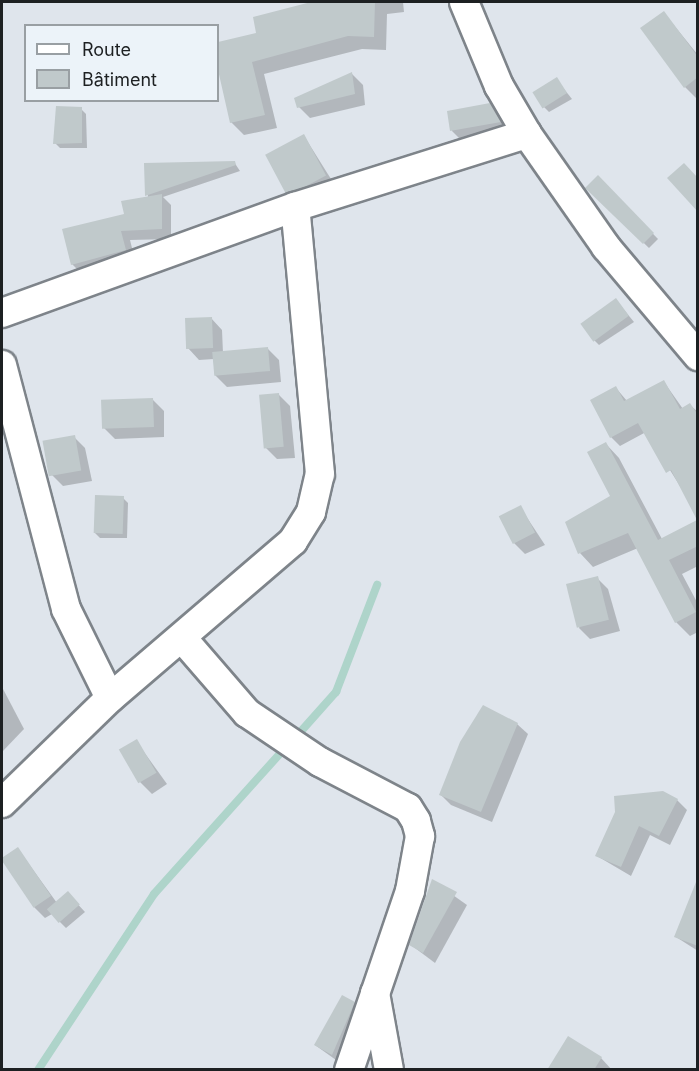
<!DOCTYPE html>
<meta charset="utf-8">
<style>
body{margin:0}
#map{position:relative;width:699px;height:1071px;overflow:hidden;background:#dfe5ec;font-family:Inter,sans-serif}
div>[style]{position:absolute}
.shadow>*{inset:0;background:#0003}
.stream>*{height:8px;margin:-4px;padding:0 4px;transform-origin:4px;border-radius:4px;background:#aed4ca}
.building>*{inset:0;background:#c0c9cb;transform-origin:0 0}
.roads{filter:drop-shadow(2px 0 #7e848a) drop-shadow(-2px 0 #7e848a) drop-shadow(0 2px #7e848a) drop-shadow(0 -2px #7e848a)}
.minor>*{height:28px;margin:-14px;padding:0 14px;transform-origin:14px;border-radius:14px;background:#fff}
span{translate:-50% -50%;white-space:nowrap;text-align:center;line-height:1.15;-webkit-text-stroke:4.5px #ecf3f9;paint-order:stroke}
.frame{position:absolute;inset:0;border:3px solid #1d2022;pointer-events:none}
.legend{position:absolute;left:24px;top:24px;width:195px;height:78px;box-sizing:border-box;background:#ecf3f9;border:2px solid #999fa3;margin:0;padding:8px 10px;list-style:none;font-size:18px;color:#1d2022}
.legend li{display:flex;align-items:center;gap:12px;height:30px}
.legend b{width:30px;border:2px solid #999fa3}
</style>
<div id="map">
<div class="shadow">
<div style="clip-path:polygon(317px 2px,403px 2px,404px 12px,387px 14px,386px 50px,362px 49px,264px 74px,277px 128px,244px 135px,231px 122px,218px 44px,258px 34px,255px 18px)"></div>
<div style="clip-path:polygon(664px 13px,698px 55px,696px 98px,685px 87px)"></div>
<div style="clip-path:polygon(352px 74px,363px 85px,365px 105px,310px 118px,299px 107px)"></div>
<div style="clip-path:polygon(556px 79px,572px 99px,549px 112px,544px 107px)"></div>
<div style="clip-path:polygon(489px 105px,511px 133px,463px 142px,452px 131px,448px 112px)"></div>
<div style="clip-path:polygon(81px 109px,86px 114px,87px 148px,60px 148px,55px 143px)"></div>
<div style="clip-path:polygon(304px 136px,336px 187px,298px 203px,287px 192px)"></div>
<div style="clip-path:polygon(234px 162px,240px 171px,163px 197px,171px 205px,171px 239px,130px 240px,135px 260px,82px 274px,72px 264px,148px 198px,146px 165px)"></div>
<div style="clip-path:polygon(598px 177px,658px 239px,649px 248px,587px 188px)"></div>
<div style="clip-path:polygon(616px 300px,634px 322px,599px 345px,594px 340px)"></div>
<div style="clip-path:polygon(211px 318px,222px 330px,223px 353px,268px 349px,279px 360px,281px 382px,227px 387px,215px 375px,214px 359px,199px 360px,188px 348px)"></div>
<div style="clip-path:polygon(664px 382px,683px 409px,690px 405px,698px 412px,698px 501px,685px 494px,646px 432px,620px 446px,611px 437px,616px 388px,627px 401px)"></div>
<div style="clip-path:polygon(278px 394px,290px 406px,295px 458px,277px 459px,266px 448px)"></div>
<div style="clip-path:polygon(152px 399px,164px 411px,164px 437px,115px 439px,103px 427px)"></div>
<div style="clip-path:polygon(74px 437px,85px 448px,92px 481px,63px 486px,52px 475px)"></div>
<div style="clip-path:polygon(606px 444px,619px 458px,662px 539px,698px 524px,698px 566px,682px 574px,698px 604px,698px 632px,690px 636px,676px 622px,638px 548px,593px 567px,580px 553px,612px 496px)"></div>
<div style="clip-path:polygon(123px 498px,128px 503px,127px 538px,100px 538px,95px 533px)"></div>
<div style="clip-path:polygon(520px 507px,545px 545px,525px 554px,514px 543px)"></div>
<div style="clip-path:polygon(597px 578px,608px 589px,620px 631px,590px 639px,579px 628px)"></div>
<div style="clip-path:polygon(2px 687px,24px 729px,2px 752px)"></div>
<div style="clip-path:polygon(517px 724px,528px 734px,492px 822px,451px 805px,441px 795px)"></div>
<div style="clip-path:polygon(136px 741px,167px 784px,152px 794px,140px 782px)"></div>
<div style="clip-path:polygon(677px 800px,687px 810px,670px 845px,650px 835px,631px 876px,597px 856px,617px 813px)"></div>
<div style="clip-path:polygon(18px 849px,57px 903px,73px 899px,85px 912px,66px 928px,52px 914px,45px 918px,34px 907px,2px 859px)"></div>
<div style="clip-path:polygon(433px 881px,467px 905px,435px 963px,411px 945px)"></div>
<div style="clip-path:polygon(698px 888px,698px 951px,676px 937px)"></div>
<div style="clip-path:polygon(354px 1003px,365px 1015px,343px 1065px,315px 1045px)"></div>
<div style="clip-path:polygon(601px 1058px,612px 1070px,556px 1070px)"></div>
</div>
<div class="stream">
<div style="left:295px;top:738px;width:62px;rotate:-48.3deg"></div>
<div style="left:336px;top:692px;width:115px;rotate:-69deg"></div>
<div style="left:38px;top:1070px;width:211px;rotate:-56.6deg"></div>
<div style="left:154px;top:894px;width:199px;rotate:-48.1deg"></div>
</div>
<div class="building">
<div style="clip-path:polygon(311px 2px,375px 2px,374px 37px,348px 36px,252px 62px,265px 115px,230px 123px,218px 70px,218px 42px,256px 33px,253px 17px)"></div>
<div style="clip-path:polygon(664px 11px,698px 57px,698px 77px,684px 88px,640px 28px)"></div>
<div style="clip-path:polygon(352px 72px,355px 94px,297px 108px,294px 98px)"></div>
<div style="left:557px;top:77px;width:19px;height:29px;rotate:58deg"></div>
<div style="clip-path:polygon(490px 103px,501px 122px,450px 131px,447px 111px)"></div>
<div style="clip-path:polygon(56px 106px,82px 107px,82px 143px,53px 144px)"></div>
<div style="left:304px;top:134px;width:47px;height:44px;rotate:62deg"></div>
<div style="clip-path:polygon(235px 161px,236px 165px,145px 196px,144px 163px)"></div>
<div style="clip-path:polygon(684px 163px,698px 178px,698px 212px,667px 178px)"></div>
<div style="clip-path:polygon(598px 175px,654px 233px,643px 244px,585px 188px)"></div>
<div style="clip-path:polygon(162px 194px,162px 229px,121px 231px,126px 250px,71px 265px,62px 229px,124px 214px,121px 201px)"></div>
<div style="left:616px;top:298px;width:22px;height:44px;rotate:54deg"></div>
<div style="left:212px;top:317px;width:31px;height:27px;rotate:88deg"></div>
<div style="left:268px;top:347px;width:24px;height:56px;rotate:85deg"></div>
<div style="clip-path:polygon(664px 380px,680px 409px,690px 403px,698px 415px,698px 546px,669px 560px,696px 612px,675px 623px,628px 533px,578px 554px,565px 522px,610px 496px,587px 452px,606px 442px,658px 540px,697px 520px,671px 470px,666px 473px,638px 423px,610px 438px,590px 400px,616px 386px,624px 401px)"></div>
<div style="left:279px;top:393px;width:54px;height:20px;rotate:85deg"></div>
<div style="left:153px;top:398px;width:29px;height:52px;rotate:88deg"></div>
<div style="left:75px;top:435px;width:36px;height:33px;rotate:80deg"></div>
<div style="left:95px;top:495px;width:29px;height:38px;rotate:2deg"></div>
<div style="left:521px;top:505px;width:31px;height:25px;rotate:63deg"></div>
<div style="left:598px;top:576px;width:45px;height:33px;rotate:76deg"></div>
<div style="clip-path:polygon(483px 705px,518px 723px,481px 812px,439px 795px,460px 742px)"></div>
<div style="left:137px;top:739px;width:39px;height:21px;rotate:60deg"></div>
<div style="clip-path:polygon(663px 791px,678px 799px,659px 836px,639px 826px,621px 867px,595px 856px,615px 812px,614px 796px)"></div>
<div style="left:18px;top:847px;width:59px;height:21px;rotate:56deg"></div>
<div style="clip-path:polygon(432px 879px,457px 892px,423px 953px,409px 945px)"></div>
<div style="clip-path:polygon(696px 882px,698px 882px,698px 946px,674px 937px)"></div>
<div style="left:68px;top:891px;width:18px;height:28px;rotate:49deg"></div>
<div style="clip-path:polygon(342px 995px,355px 1002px,332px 1055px,314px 1045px)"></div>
<div style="clip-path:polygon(568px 1036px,602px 1057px,594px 1070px,547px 1070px)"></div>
</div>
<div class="roads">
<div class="minor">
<div style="left:464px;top:2px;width:91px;rotate:67.4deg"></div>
<div style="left:499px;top:86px;width:56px;rotate:59.7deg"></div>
<div style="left:527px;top:134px;width:138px;rotate:55deg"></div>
<div style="left:606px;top:247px;width:143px;rotate:49.8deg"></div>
<div style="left:2px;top:313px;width:312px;rotate:-19.9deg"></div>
<div style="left:295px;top:207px;width:243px;rotate:-17.5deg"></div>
<div style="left:2px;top:365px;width:252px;rotate:75.3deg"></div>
<div style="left:66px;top:609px;width:99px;rotate:63.7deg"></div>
<div style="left:182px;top:638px;width:99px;rotate:49.1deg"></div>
<div style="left:247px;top:713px;width:88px;rotate:33.9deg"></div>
<div style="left:320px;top:762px;width:99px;rotate:27.6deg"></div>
<div style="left:408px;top:808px;width:15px;rotate:58deg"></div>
<div style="left:416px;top:821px;width:16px;rotate:75deg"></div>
<div style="left:420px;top:836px;width:56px;rotate:100.3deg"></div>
<div style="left:410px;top:891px;width:189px;rotate:108.8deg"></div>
<div style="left:2px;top:803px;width:151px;rotate:-44.2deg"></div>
<div style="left:110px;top:698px;width:241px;rotate:-40.6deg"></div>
<div style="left:293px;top:541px;width:34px;rotate:-58deg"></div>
<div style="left:311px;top:512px;width:39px;rotate:-77deg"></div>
<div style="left:320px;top:474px;width:268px;rotate:-95.3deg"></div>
<div style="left:375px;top:993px;width:78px;rotate:79.7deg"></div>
</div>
</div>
<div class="frame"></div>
<ul class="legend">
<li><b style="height:8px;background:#fff"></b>Route</li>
<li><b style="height:16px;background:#c0c9cb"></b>Bâtiment</li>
</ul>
</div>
